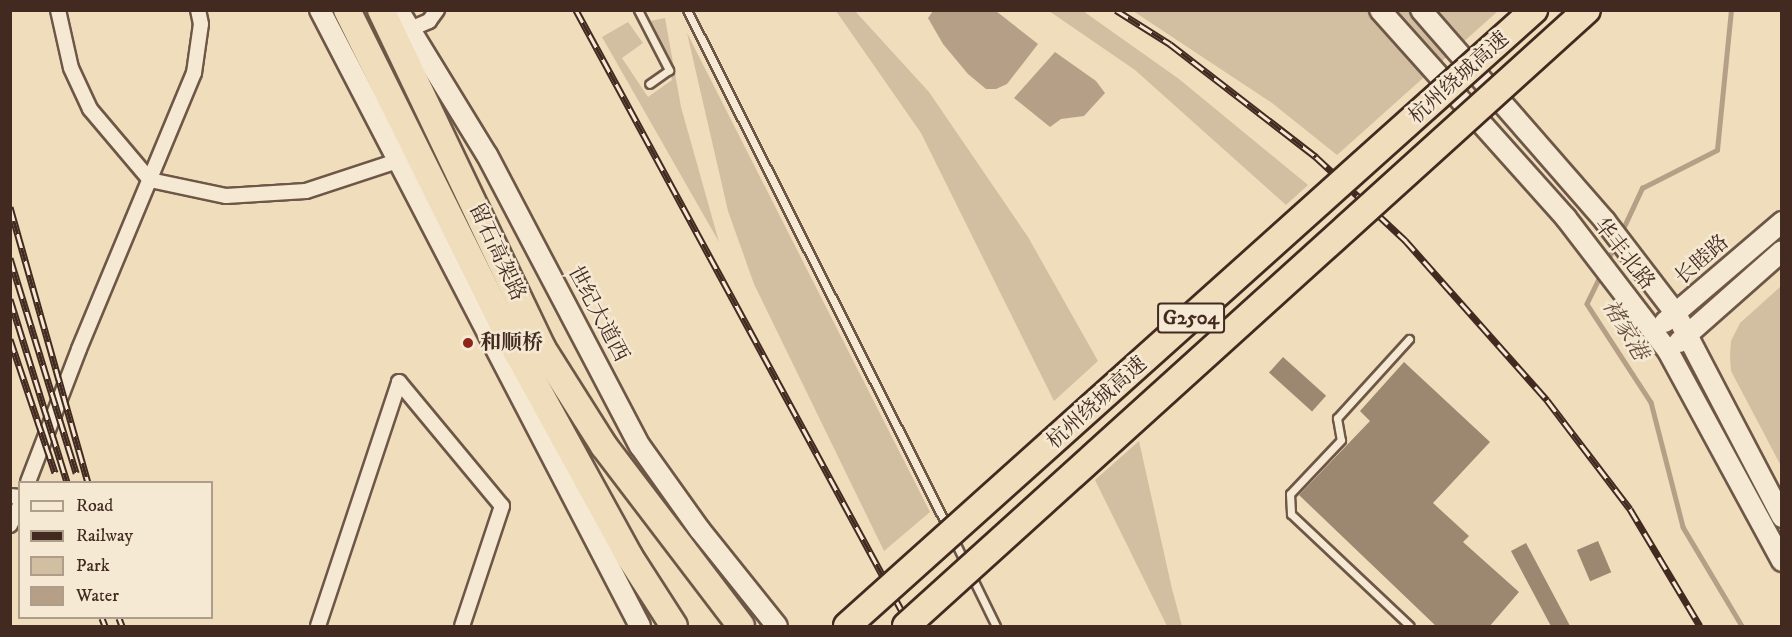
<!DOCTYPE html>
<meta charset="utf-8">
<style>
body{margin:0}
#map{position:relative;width:1792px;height:637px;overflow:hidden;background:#efddbc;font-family:"IM FELL DW Pica","Noto Serif SC",serif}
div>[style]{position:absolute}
.green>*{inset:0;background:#d2bfa1}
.water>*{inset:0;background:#b5a087}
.stream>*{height:4.5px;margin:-2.25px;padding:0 2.25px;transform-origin:2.25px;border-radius:2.25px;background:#b5a087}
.building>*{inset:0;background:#9c8771;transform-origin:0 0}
.roads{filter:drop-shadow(2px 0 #6e5747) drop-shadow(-2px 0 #6e5747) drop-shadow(0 2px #6e5747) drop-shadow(0 -2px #6e5747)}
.lane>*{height:7px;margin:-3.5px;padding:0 3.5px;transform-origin:3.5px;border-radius:3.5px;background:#f5e9d3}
.street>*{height:14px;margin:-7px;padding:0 7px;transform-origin:7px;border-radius:7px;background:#f5e9d3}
.secondary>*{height:20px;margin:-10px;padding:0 10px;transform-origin:10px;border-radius:10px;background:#f5e9d3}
.highway>*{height:26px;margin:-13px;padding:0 13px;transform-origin:13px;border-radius:13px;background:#efddbc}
.rail>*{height:7px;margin-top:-3.5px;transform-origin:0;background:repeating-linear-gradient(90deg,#f5e9d3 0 14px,#432a20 0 28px);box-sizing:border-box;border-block:2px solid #432a20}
.bridges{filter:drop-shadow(2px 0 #432a20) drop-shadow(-2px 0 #432a20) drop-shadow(0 2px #432a20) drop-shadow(0 -2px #432a20)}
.highway-bridge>*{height:26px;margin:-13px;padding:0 13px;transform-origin:13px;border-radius:13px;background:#efddbc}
.dots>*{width:16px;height:16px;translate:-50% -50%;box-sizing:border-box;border:3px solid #f5e9d3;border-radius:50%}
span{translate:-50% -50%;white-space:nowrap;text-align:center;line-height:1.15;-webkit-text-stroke:5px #f5e9d3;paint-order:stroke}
.shield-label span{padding:2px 4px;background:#f5e9d3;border:2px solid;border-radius:4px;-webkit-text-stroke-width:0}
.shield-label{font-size:20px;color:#432a20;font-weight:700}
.street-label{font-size:21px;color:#432a20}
.poi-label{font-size:21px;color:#432a20;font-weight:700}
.left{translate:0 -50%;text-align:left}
.water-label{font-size:22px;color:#654d3f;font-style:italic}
.frame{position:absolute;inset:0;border:12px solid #432a20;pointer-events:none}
.legend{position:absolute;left:18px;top:481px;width:195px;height:138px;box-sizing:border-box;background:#f5e9d3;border:2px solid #ae9d8b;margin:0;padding:8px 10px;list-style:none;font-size:18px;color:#432a20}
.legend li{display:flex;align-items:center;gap:12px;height:30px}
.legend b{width:30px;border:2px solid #ae9d8b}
</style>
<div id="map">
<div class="green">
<div style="clip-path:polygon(836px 11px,855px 11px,929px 92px,1028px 237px,1098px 361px,1054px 401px,921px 133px)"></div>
<div style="clip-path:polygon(1049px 11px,1083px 11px,1179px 79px,1308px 185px,1286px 205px,1135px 70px)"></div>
<div style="clip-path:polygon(1133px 11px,1498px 11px,1337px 155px,1272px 103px)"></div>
<div style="clip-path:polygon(665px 18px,681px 107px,719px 242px,602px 37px,628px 22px,643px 43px,622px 58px,648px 97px,672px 80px,650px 21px)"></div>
<div style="clip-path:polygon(687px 33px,930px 512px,884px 551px,754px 284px,728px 211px)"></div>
<div style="clip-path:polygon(1781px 286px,1781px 466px,1731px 371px,1730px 356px,1731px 341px,1740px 323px)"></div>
<div style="clip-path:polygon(1139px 441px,1172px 589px,1182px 626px,1167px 626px,1095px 480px)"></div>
</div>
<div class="water">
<div style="clip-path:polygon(933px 11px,996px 11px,1038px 44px,1007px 84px,996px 89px,986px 89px,968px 74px,943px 44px,928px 18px)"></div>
<div style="clip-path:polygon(1055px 52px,1096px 81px,1105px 93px,1084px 116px,1061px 119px,1050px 127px,1014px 98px)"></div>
</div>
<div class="stream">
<div style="left:1621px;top:233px;width:50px;rotate:-65deg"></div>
<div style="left:1642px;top:188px;width:84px;rotate:-26.9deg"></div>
<div style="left:1717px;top:150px;width:141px;rotate:-84.3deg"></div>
<div style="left:1607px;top:262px;width:21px;rotate:-65deg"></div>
<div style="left:1602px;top:273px;width:34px;rotate:116deg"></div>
<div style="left:1587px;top:304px;width:117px;rotate:56.9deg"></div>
<div style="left:1651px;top:402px;width:129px;rotate:75.6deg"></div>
<div style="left:1683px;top:527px;width:115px;rotate:59.2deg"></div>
</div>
<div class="building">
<div style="left:1283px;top:357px;width:58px;height:21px;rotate:42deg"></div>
<div style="clip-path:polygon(1404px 362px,1490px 442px,1433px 503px,1469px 536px,1463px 542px,1519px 592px,1489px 627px,1437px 627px,1299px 495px,1370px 421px,1360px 411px)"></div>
<div style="left:1598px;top:541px;width:34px;height:23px;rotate:67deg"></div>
<div style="left:1526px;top:543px;width:95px;height:17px;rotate:62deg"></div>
</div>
<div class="roads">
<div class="lane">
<div style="left:638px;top:10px;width:68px;rotate:62.7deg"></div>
<div style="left:669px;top:70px;width:24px;rotate:145deg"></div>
<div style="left:687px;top:10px;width:580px;rotate:63.26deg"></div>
<div style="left:1409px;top:339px;width:107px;rotate:132.3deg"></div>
<div style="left:1337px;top:418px;width:22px;rotate:80deg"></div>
<div style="left:1341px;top:440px;width:74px;rotate:133.4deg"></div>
<div style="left:1290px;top:494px;width:20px;rotate:87deg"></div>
<div style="left:1291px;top:514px;width:163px;rotate:43.3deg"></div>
<div style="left:953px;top:538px;width:30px;rotate:64deg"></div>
<div style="left:971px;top:575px;width:57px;rotate:63.9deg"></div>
</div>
<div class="street">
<div style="left:58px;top:10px;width:59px;rotate:77.4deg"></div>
<div style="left:71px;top:68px;width:45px;rotate:65.1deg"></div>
<div style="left:90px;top:109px;width:93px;rotate:49.8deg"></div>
<div style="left:150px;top:180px;width:78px;rotate:11.9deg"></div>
<div style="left:226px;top:196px;width:80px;rotate:-3.6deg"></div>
<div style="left:306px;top:191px;width:96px;rotate:-18.2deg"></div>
<div style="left:408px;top:30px;width:23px;rotate:-23deg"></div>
<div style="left:429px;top:21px;width:14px;rotate:-54deg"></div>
<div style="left:28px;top:482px;width:142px;rotate:-69deg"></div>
<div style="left:79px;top:349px;width:299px;rotate:-67.4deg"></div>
<div style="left:194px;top:73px;width:49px;rotate:-81.9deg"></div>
<div style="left:201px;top:24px;width:14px;rotate:-102deg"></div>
<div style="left:10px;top:496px;width:10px;rotate:6deg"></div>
<div style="left:10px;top:525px;width:22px;rotate:-63deg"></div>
<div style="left:318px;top:626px;width:257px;rotate:-71.6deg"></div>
<div style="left:399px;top:382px;width:161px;rotate:50.3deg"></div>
<div style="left:502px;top:506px;width:126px;rotate:108.4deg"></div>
</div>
<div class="secondary">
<div style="left:320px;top:10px;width:694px;rotate:62.55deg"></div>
<div style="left:398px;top:10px;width:170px;rotate:58.5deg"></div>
<div style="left:487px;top:155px;width:329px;rotate:62.3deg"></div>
<div style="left:640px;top:446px;width:103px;rotate:54.5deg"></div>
<div style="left:700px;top:530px;width:123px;rotate:51.3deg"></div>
<div style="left:1380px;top:10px;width:279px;rotate:48.2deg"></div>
<div style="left:1566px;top:218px;width:168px;rotate:52.5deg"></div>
<div style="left:1668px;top:351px;width:239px;rotate:61.5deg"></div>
<div style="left:1421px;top:10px;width:280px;rotate:48.9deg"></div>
<div style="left:1605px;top:221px;width:117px;rotate:52.6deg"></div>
<div style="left:1676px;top:314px;width:229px;rotate:62.4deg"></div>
<div style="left:1665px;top:322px;width:154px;rotate:-40.5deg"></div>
<div style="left:1679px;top:342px;width:137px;rotate:-41.5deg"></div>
</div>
<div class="highway">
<div style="left:347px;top:10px;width:382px;rotate:63.6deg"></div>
<div style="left:517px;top:352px;width:233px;rotate:61.2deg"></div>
<div style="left:629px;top:556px;width:83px;rotate:57.3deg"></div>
<div style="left:381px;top:10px;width:374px;rotate:64.5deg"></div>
<div style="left:542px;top:348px;width:116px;rotate:57.7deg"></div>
<div style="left:604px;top:446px;width:226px;rotate:52.7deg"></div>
</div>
</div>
<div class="rail">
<div style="left:576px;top:10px;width:701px;rotate:61.53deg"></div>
<div style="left:1116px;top:10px;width:64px;rotate:32.2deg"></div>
<div style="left:1170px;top:44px;width:185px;rotate:37.7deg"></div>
<div style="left:1316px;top:157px;width:122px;rotate:43deg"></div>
<div style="left:1405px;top:240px;width:214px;rotate:48.4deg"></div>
<div style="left:1547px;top:400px;width:137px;rotate:52.7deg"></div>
<div style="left:1630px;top:509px;width:136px;rotate:59.1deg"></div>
<div style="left:10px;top:207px;width:286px;rotate:74.2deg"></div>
<div style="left:10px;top:258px;width:225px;rotate:72.9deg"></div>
<div style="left:10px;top:299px;width:192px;rotate:72.7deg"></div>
<div style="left:10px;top:339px;width:141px;rotate:71.4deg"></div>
<div style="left:102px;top:618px;width:9px;rotate:69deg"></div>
<div style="left:119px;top:618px;width:9px;rotate:69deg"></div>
</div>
<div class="bridges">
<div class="highway-bridge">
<div style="left:847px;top:626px;width:923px;rotate:-41.88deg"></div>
<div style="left:906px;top:626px;width:918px;rotate:-42.13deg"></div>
</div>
</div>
<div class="dots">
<div style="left:468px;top:343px;background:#8f2418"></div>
</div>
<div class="shield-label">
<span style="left:1191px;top:318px">G2504</span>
</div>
<div class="street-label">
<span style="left:1459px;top:78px;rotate:-42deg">杭州绕城高速</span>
<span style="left:497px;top:252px;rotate:65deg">留石高架路</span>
<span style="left:1624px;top:254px;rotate:52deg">华丰北路</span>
<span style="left:1702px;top:260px;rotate:-41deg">长睦路</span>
<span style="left:598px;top:314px;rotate:62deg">世纪大道西</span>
<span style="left:1097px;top:403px;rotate:-42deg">杭州绕城高速</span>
</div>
<div class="poi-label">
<span class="left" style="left:480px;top:343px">和顺桥</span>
</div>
<div class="water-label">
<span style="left:1625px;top:330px;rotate:59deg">褚家港</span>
</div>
<div class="frame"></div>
<ul class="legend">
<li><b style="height:8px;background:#f5e9d3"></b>Road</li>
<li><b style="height:8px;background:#432a20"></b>Railway</li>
<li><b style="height:16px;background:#d2bfa1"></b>Park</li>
<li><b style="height:16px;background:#b5a087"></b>Water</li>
</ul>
</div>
